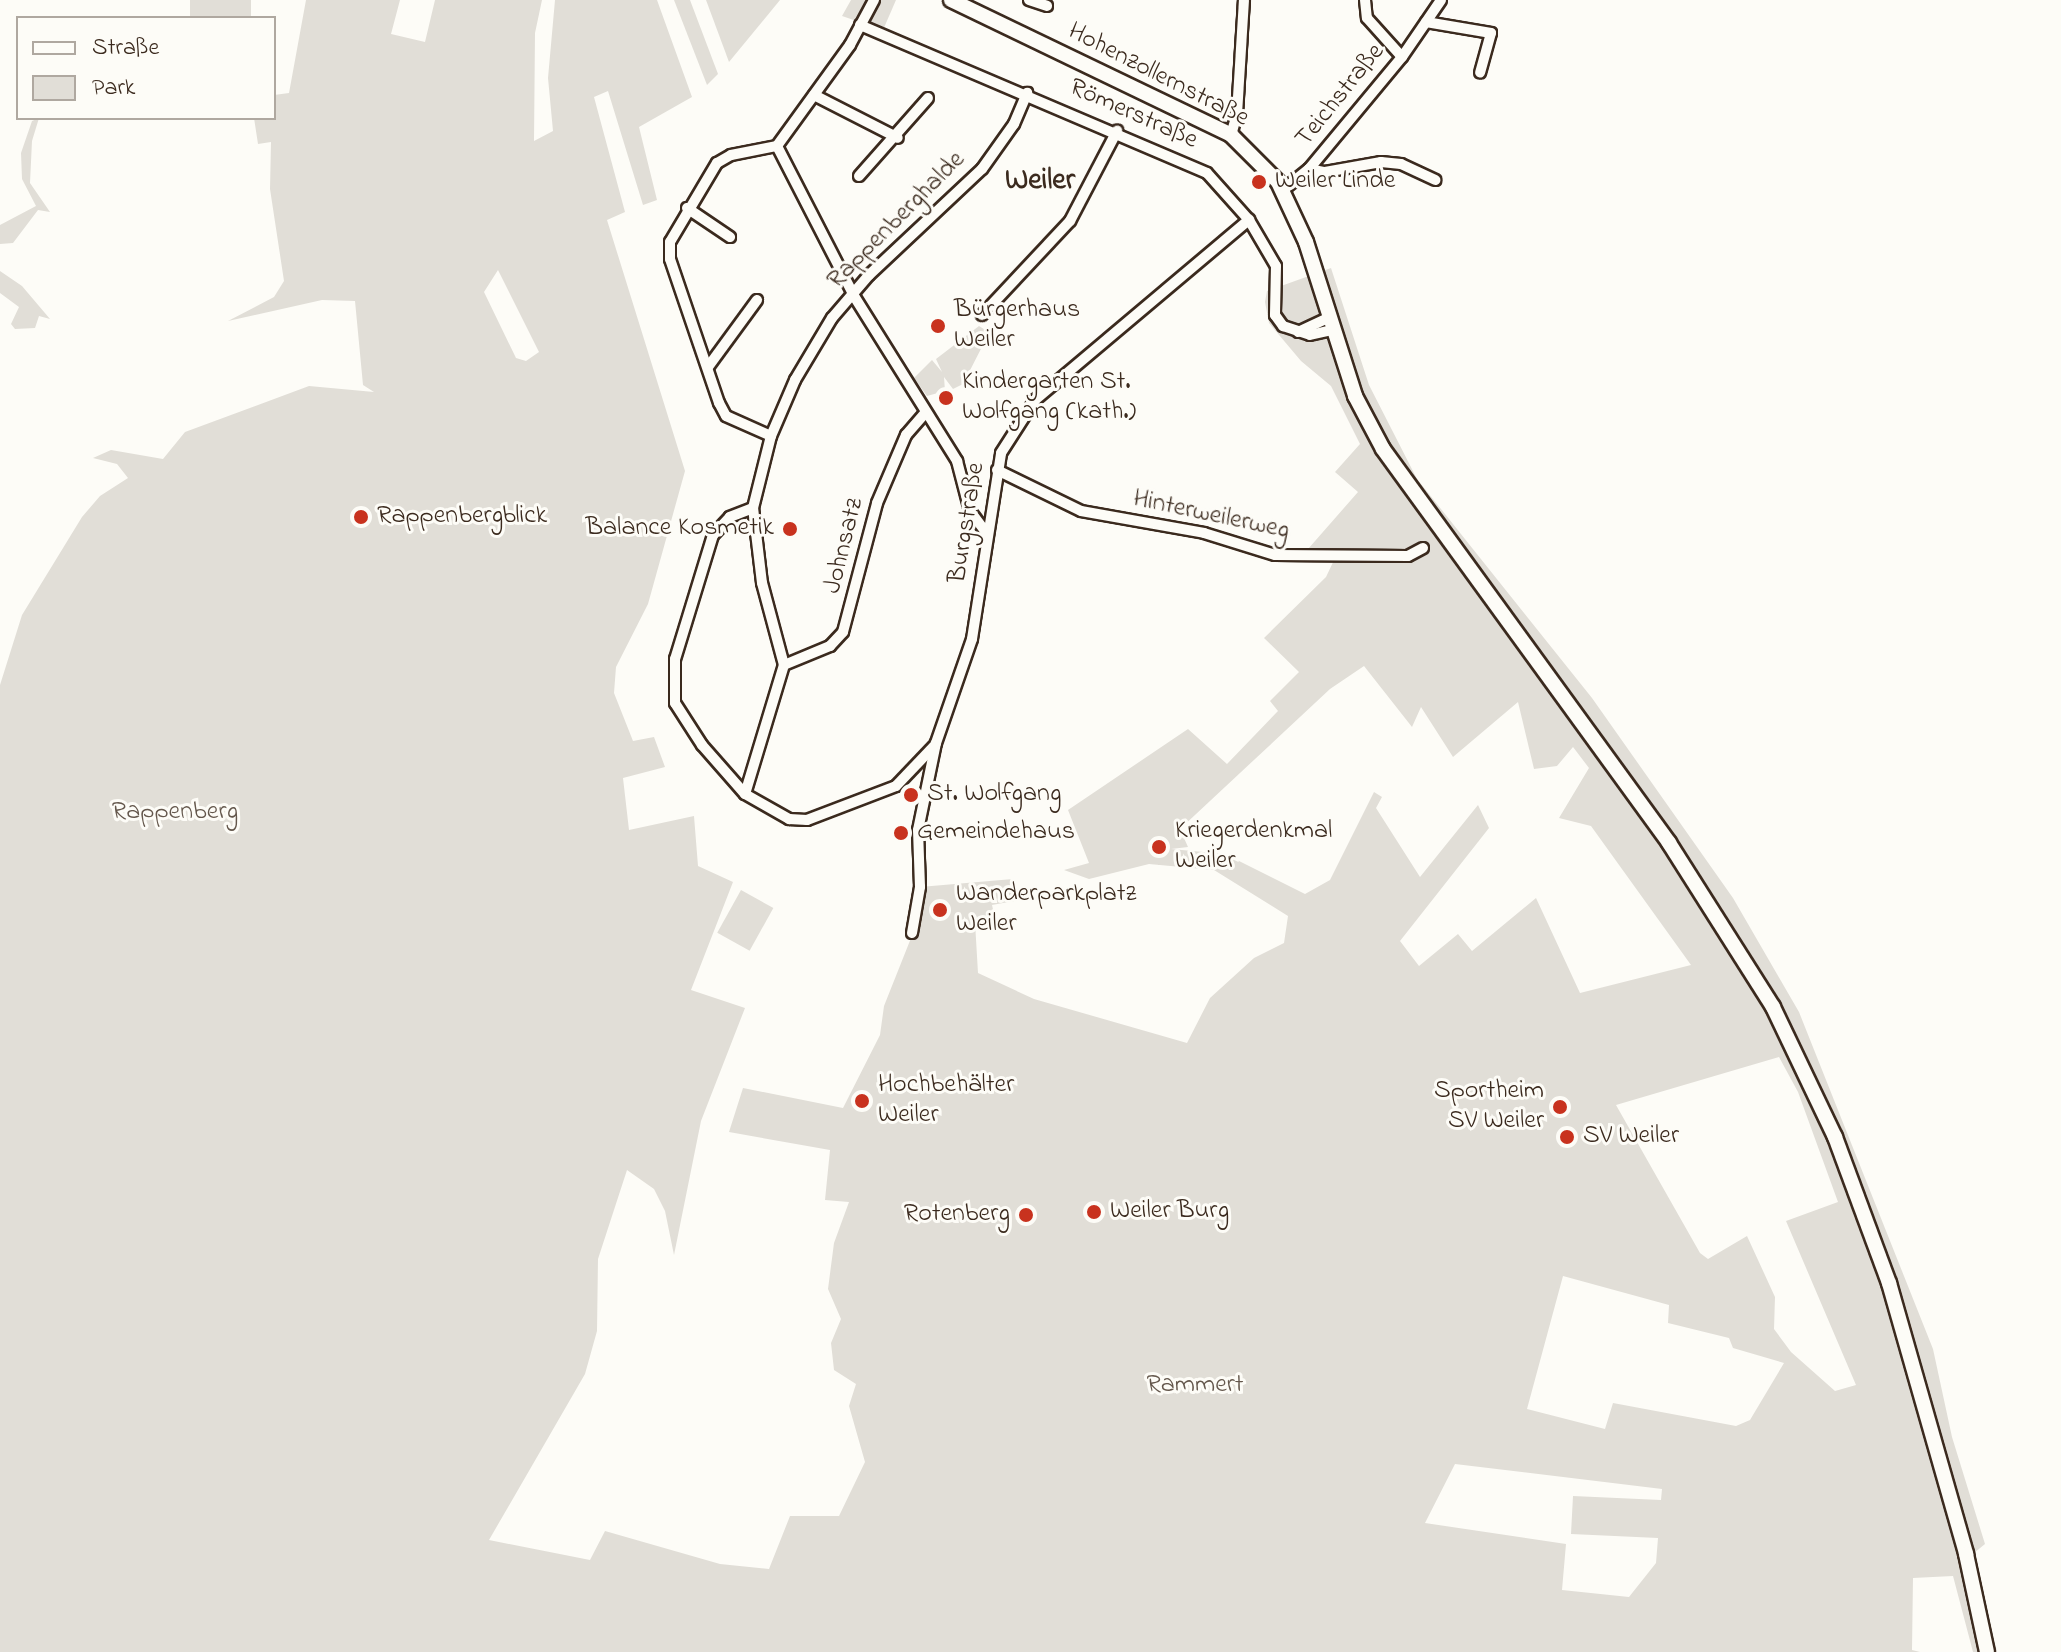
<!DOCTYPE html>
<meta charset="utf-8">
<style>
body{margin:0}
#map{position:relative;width:2061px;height:1652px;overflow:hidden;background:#fdfcf7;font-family:"Indie Flower",sans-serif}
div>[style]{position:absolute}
.green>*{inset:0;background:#e1ded7;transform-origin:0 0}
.roads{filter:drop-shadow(2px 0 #3b2a1e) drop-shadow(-2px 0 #3b2a1e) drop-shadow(0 2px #3b2a1e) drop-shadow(0 -2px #3b2a1e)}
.street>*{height:10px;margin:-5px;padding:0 5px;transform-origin:5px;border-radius:5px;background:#fdfcf7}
.secondary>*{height:14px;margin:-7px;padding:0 7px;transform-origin:7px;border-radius:7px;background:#fdfcf7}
.dots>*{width:22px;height:22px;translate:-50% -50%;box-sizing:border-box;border:4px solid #fdfcf7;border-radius:50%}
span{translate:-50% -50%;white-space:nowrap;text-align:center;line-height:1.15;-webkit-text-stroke:6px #fdfcf7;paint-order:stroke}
.street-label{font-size:26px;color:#3b2a1e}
.poi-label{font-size:26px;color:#3b2a1e}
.left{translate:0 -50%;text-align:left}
.right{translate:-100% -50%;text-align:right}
.park-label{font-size:26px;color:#64574c}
.quarter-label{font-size:30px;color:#3b2a1e;font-weight:700}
.legend{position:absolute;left:16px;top:16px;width:260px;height:104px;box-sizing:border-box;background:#fdfcf7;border:2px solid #afa8a0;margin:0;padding:10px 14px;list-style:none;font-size:24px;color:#3b2a1e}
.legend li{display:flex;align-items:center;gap:16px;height:40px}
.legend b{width:40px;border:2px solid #afa8a0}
</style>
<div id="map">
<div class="green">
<div style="left:190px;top:0;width:61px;height:18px"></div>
<div style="clip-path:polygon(evenodd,306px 0,400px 0,391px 34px,425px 42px,435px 0,542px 0,535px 33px,534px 141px,553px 131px,548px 78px,555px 0,657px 0,692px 97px,639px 127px,657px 200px,643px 205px,608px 91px,594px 97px,625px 212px,607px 220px,685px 471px,648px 604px,616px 667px,614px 693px,633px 741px,654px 737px,665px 767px,623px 778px,629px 830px,694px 816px,698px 866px,733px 882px,691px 990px,745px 1008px,701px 1121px,674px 1255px,665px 1211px,654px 1189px,627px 1170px,598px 1259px,597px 1331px,585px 1374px,489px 1540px,590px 1560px,605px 1531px,720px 1564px,769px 1569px,790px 1516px,839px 1516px,865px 1462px,849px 1406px,856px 1384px,834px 1370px,831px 1343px,841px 1319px,828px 1289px,834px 1243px,849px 1202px,825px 1200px,830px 1150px,729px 1132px,743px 1088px,843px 1108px,880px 1035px,884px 1006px,913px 933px,920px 887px,1013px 879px,1014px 901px,992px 905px,995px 918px,975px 922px,978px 973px,1034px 999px,1187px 1043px,1210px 998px,1254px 958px,1284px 943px,1288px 916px,1214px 870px,1149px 864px,1089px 879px,1064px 870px,1089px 863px,1068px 810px,1188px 729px,1227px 764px,1278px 711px,1270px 701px,1299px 672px,1264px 638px,1326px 577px,1336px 556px,1301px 557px,1358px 492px,1335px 472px,1360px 444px,1331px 386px,1301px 361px,1269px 323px,1265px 302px,1267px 291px,1331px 268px,1369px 385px,1417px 479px,1592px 698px,1733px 898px,1799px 1012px,1933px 1349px,1952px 1437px,1985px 1544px,1974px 1553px,1997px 1652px,1973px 1652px,1953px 1576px,1913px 1578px,1912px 1650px,1920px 1652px,0 1652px,0 685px,22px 615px,82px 517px,100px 496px,128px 478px,117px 464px,93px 458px,111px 450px,163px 459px,185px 432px,309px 386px,374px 392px,363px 385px,355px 301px,322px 300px,228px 321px,274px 297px,284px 281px,270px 189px,271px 142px,258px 144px,254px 118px,274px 118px,274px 95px,289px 93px,306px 0,498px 270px,539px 352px,526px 361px,516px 358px,484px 292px,498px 270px,306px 0,1364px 666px,1412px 727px,1421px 707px,1453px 757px,1518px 702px,1534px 769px,1557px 766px,1573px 747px,1589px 768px,1559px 818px,1591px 826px,1691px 965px,1580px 993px,1536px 898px,1472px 951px,1458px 934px,1419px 966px,1400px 941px,1489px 828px,1478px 805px,1420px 877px,1376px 808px,1382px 797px,1374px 792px,1330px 880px,1305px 894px,1225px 854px,1171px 849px,1188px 847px,1180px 829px,1330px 689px,1364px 666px,306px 0,1779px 1057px,1798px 1092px,1838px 1202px,1786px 1221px,1856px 1385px,1835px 1391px,1791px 1352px,1774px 1329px,1775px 1297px,1747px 1236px,1708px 1259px,1700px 1253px,1616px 1105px,1779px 1057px,306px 0,1563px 1276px,1669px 1305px,1668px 1323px,1729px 1338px,1733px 1348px,1784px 1363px,1750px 1420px,1736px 1426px,1613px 1403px,1605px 1429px,1527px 1409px,1563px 1276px,306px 0,1455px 1464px,1662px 1489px,1661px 1500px,1573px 1496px,1571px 1534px,1658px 1538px,1656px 1563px,1629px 1597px,1562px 1590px,1566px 1544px,1425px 1523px,1455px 1464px)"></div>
<div style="clip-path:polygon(674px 0,690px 0,718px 74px,707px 85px)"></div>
<div style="clip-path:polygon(706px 0,780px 0,729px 62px)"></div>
<div style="clip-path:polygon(851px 0,896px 0,883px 30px,842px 16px)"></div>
<div style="clip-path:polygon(39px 118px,32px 141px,30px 183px,50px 212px,38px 210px,13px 243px,0 244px,0 225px,36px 206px,22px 179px,21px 153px,32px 121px)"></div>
<div style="clip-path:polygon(0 271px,22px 286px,50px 319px,39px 316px,35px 328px,15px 329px,11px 324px,19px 307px,0 293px)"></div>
<div style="clip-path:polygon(979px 326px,987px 331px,985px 341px,963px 384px,953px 389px,944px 377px,945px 391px,927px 396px,914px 378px,932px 360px,942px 372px,936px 359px)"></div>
<div style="left:741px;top:890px;width:37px;height:49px;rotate:29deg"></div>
</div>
<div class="roads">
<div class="street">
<div style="left:874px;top:0;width:51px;rotate:118.1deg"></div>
<div style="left:850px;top:45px;width:125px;rotate:125.9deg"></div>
<div style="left:777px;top:146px;width:169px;rotate:62.8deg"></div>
<div style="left:854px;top:296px;width:195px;rotate:58deg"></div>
<div style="left:957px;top:461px;width:52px;rotate:75.4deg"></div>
<div style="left:970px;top:511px;width:25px;rotate:53deg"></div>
<div style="left:1029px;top:0;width:19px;rotate:18deg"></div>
<div style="left:1365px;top:0;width:18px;rotate:84deg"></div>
<div style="left:1367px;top:18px;width:52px;rotate:48.1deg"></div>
<div style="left:1426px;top:22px;width:66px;rotate:9.6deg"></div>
<div style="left:1491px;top:33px;width:41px;rotate:105.4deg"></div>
<div style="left:860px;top:25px;width:377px;rotate:23.1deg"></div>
<div style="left:1207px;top:173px;width:63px;rotate:48.2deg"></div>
<div style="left:1249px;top:220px;width:53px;rotate:59.6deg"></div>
<div style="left:1276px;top:266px;width:49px;rotate:91.2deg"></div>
<div style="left:1275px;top:315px;width:14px;rotate:54deg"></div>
<div style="left:1283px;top:326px;width:28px;rotate:18deg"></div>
<div style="left:1310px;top:335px;width:22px;rotate:-13deg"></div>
<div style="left:814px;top:95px;width:94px;rotate:27.1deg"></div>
<div style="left:1231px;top:135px;width:22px;rotate:-74deg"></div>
<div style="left:1237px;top:114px;width:114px;rotate:-86.5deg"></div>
<div style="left:1309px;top:169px;width:16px;rotate:11deg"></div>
<div style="left:1325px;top:172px;width:57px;rotate:-10.1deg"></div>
<div style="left:1381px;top:162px;width:20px;rotate:6deg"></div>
<div style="left:1401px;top:164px;width:38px;rotate:25deg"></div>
<div style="left:859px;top:176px;width:104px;rotate:-48.5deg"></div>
<div style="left:1283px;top:190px;width:33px;rotate:-39deg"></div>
<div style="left:1309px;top:169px;width:146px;rotate:-50.3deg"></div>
<div style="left:1402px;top:57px;width:69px;rotate:-55.6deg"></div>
<div style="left:687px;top:208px;width:52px;rotate:34deg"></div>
<div style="left:982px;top:315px;width:129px;rotate:-46.9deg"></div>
<div style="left:1070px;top:221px;width:102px;rotate:-62.4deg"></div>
<div style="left:1298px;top:332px;width:33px;rotate:-25deg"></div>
<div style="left:708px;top:367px;width:83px;rotate:-53.8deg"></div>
<div style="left:771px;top:436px;width:49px;rotate:-156deg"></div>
<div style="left:726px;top:416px;width:15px;rotate:-118deg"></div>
<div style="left:719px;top:403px;width:152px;rotate:-108.8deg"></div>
<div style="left:670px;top:259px;width:17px;rotate:-90deg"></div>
<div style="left:670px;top:242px;width:92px;rotate:-59.3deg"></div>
<div style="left:717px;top:163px;width:16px;rotate:-30deg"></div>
<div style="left:731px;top:155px;width:47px;rotate:-11.1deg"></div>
<div style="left:997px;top:470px;width:93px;rotate:26deg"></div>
<div style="left:1081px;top:511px;width:125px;rotate:10.1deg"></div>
<div style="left:1204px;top:533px;width:74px;rotate:17.2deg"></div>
<div style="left:1275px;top:555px;width:133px;rotate:0.4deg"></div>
<div style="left:1408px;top:556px;width:17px;rotate:-28deg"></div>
<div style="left:753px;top:508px;width:25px;rotate:159deg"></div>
<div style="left:730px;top:517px;width:25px;rotate:133deg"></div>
<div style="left:713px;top:535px;width:130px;rotate:107deg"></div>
<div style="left:675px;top:659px;width:44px;rotate:90deg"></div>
<div style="left:675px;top:703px;width:50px;rotate:57.3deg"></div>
<div style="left:702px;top:745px;width:65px;rotate:48.7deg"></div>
<div style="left:745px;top:794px;width:51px;rotate:29.6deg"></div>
<div style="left:789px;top:819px;width:18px;rotate:3deg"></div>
<div style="left:807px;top:820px;width:95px;rotate:-20.9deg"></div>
<div style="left:896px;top:786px;width:57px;rotate:-46.4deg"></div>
<div style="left:784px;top:665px;width:50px;rotate:-22.4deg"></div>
<div style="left:830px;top:646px;width:19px;rotate:-47deg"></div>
<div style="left:843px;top:632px;width:133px;rotate:-75.2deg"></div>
<div style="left:877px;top:503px;width:74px;rotate:-66.9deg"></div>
<div style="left:906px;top:435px;width:29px;rotate:-49deg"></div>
<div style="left:745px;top:794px;width:135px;rotate:-73.2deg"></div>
<div style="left:784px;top:665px;width:85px;rotate:-105deg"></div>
<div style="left:762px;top:583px;width:76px;rotate:-96.8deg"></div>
<div style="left:753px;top:508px;width:74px;rotate:-76deg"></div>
<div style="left:771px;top:436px;width:61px;rotate:-66.8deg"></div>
<div style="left:795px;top:380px;width:72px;rotate:-59.2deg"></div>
<div style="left:832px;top:318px;width:57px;rotate:-49.3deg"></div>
<div style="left:869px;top:275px;width:155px;rotate:-43.2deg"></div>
<div style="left:982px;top:169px;width:55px;rotate:-54.6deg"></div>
<div style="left:1014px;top:124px;width:34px;rotate:-67deg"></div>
<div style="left:912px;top:933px;width:47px;rotate:-80.1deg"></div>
<div style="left:920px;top:887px;width:57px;rotate:-92deg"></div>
<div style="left:918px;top:830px;width:89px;rotate:-78.3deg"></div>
<div style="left:936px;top:743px;width:110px;rotate:-70.9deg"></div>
<div style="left:972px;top:639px;width:188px;rotate:-81.1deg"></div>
<div style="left:1001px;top:453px;width:63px;rotate:-57.3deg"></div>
<div style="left:1035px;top:400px;width:280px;rotate:-40.1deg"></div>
</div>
<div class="secondary">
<div style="left:951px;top:0;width:311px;rotate:25.7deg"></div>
<div style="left:1231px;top:135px;width:66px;rotate:45deg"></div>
<div style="left:1278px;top:182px;width:66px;rotate:65deg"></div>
<div style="left:1306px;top:242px;width:162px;rotate:72.3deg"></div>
<div style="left:1355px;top:396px;width:60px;rotate:62.2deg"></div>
<div style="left:1383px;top:449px;width:487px;rotate:54deg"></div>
<div style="left:1669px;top:843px;width:194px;rotate:57.6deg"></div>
<div style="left:1773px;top:1007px;width:144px;rotate:64.5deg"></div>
<div style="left:1835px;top:1137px;width:156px;rotate:69.7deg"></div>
<div style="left:1889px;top:1283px;width:282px;rotate:74.1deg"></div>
<div style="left:1966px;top:1554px;width:100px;rotate:77.9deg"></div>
</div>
</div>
<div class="dots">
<div style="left:1259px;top:182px;background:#c8321e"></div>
<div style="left:938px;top:326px;background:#c8321e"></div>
<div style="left:946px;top:398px;background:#c8321e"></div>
<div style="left:361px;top:517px;background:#c8321e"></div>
<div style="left:790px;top:529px;background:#c8321e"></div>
<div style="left:911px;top:795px;background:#c8321e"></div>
<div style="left:901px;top:833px;background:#c8321e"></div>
<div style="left:1159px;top:847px;background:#c8321e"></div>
<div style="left:940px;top:910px;background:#c8321e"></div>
<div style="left:862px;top:1101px;background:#c8321e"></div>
<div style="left:1560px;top:1107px;background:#c8321e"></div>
<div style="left:1567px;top:1137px;background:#c8321e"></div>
<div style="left:1094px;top:1212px;background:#c8321e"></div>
<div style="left:1026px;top:1215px;background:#c8321e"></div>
</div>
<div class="street-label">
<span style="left:1158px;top:76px;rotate:27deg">Hohenzollernstraße</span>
<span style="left:1341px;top:96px;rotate:-51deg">Teichstraße</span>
<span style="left:1133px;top:115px;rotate:24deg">Römerstraße</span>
<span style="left:897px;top:221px;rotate:-45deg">Rappenberghalde</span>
<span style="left:1211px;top:516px;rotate:12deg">Hinterweilerweg</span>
<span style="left:968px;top:523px;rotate:-81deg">Burgstraße</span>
<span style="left:845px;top:546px;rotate:-76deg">Johnsatz</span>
</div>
<div class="poi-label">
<span class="left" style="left:1275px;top:182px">Weiler Linde</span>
<span class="left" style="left:954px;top:326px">Bürgerhaus<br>Weiler</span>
<span class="left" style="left:962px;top:398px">Kindergarten St.<br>Wolfgang (kath.)</span>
<span class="left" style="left:377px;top:517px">Rappenbergblick</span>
<span class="right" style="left:774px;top:529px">Balance Kosmetik</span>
<span class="left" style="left:927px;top:795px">St. Wolfgang</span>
<span class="left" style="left:1175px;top:847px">Kriegerdenkmal<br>Weiler</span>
<span class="left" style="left:917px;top:833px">Gemeindehaus</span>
<span class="left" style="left:956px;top:910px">Wanderparkplatz<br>Weiler</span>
<span class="left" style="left:878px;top:1101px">Hochbehälter<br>Weiler</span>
<span class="right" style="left:1544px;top:1107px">Sportheim<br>SV Weiler</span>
<span class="left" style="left:1583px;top:1137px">SV Weiler</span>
<span class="left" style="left:1110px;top:1212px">Weiler Burg</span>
<span class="right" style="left:1010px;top:1215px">Rotenberg</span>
</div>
<div class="park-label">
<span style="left:175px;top:813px">Rappenberg</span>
<span style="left:1195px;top:1386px">Rammert</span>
</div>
<div class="quarter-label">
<span style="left:1040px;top:181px">Weiler</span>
</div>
<ul class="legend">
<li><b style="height:10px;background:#fdfcf7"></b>Straße</li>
<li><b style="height:22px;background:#e1ded7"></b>Park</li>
</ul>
</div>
